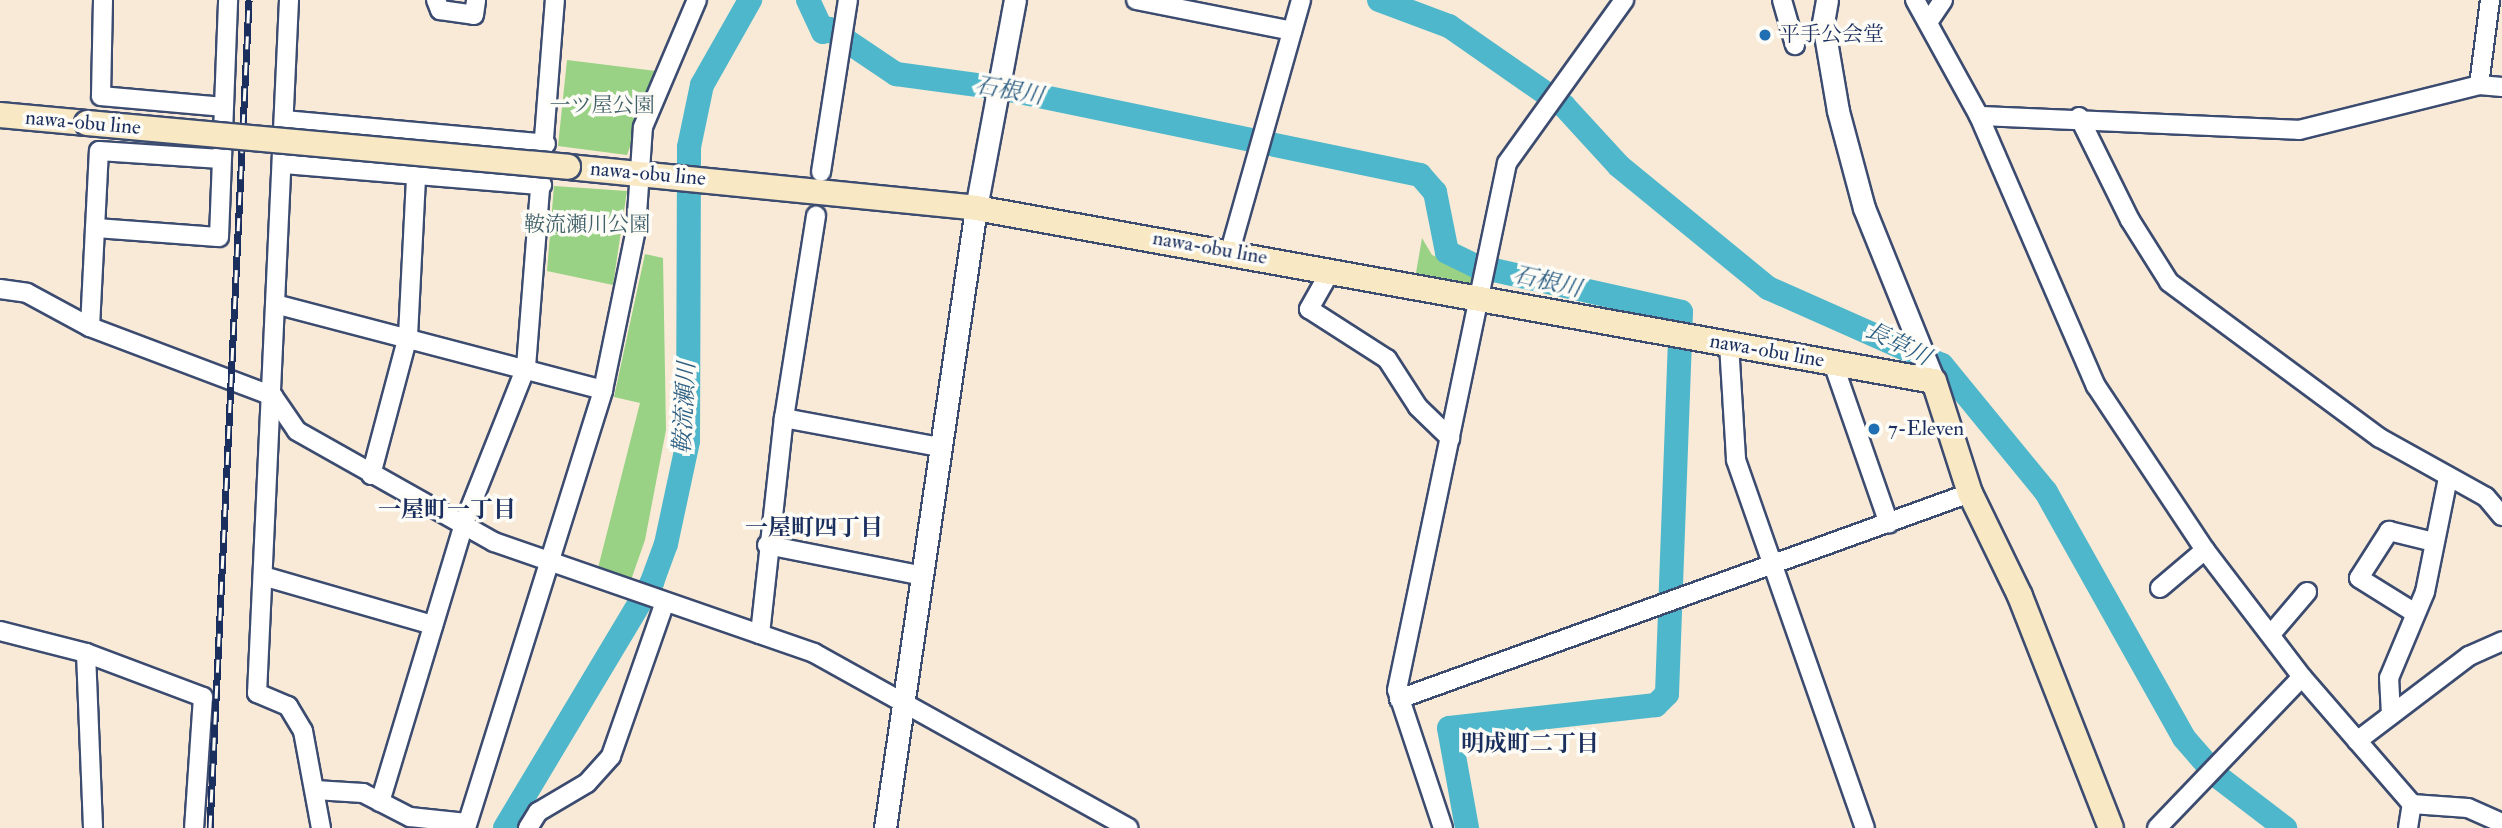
<!DOCTYPE html>
<meta charset="utf-8">
<style>
body{margin:0}
#map{position:relative;width:2502px;height:828px;overflow:hidden;background:#f8ead7;font-family:"IM FELL Double Pica","Noto Serif JP",serif}
div>[style]{position:absolute}
.green>*{inset:0;background:#99d285}
.river>*{height:24px;margin:-12px;padding:0 12px;transform-origin:12px;border-radius:12px;background:#4eb7cb}
.roads{filter:drop-shadow(2px 0 #3c4b70) drop-shadow(-2px 0 #3c4b70) drop-shadow(0 2px #3c4b70) drop-shadow(0 -2px #3c4b70)}
.minor>*{height:18px;margin:-9px;padding:0 9px;transform-origin:9px;border-radius:9px;background:#fff}
.tertiary>*{height:21px;margin:-10.5px;padding:0 10.5px;transform-origin:10.5px;border-radius:10.5px;background:#fff}
.secondary>*{height:24px;margin:-12px;padding:0 12px;transform-origin:12px;border-radius:12px;background:#f8e8c3}
.rail>*{height:7px;margin-top:-3.5px;transform-origin:0;background:repeating-linear-gradient(90deg,#fdfcf7 0 13px,#1b2f5e 0 26px);box-sizing:border-box;border-block:2px solid #1b2f5e}
.bridges{filter:drop-shadow(2px 0 #3c4b70) drop-shadow(-2px 0 #3c4b70) drop-shadow(0 2px #3c4b70) drop-shadow(0 -2px #3c4b70)}
.secondary-bridge>*{height:24px;margin:-12px;padding:0 12px;transform-origin:12px;border-radius:12px;background:#f8e8c3}
.dots>*{width:19px;height:19px;translate:-50% -50%;box-sizing:border-box;border:4px solid #fdfcf7;border-radius:50%}
span{translate:-50% -50%;white-space:nowrap;text-align:center;line-height:1.15;-webkit-text-stroke:7px #fdfcf7;paint-order:stroke}
.poi-label{font-size:21px;color:#1b2f5e}
.left{translate:0 -50%;text-align:left}
.park-label{font-size:21px;color:#41606a}
.street-label{font-size:21px;color:#1b2f5e}
.water-label{font-size:23px;color:#2d5f84;font-style:italic}
.neighbourhood-label{font-size:23px;color:#1b2f5e;font-weight:700}
</style>
<div id="map">
<div class="green">
<div style="clip-path:polygon(567px 60px,656px 71px,627px 155px,558px 146px)"></div>
<div style="clip-path:polygon(554px 186px,627px 191px,613px 285px,547px 271px)"></div>
<div style="clip-path:polygon(1422px 238px,1432px 255px,1478px 273px,1476px 284px,1416px 273px)"></div>
<div style="clip-path:polygon(645px 254px,663px 258px,666px 430px,645px 540px,631px 580px,598px 568px,640px 403px,614px 397px)"></div>
</div>
<div class="river">
<div style="left:808px;top:0;width:35px;rotate:65deg"></div>
<div style="left:823px;top:32px;width:7px;rotate:-27deg"></div>
<div style="left:829px;top:29px;width:81px;rotate:33.9deg"></div>
<div style="left:896px;top:74px;width:105px;rotate:7.7deg"></div>
<div style="left:1000px;top:88px;width:429px;rotate:11.7deg"></div>
<div style="left:1420px;top:175px;width:23px;rotate:49deg"></div>
<div style="left:1435px;top:192px;width:61px;rotate:78.7deg"></div>
<div style="left:1447px;top:252px;width:32px;rotate:26deg"></div>
<div style="left:1476px;top:266px;width:210px;rotate:12.6deg"></div>
<div style="left:1681px;top:312px;width:382px;rotate:92.1deg"></div>
<div style="left:1667px;top:694px;width:16px;rotate:135deg"></div>
<div style="left:1656px;top:705px;width:208px;rotate:173.7deg"></div>
<div style="left:1449px;top:728px;width:102px;rotate:79.8deg"></div>
<div style="left:1379px;top:0;width:75px;rotate:20.4deg"></div>
<div style="left:1449px;top:26px;width:140px;rotate:34.8deg"></div>
<div style="left:1564px;top:106px;width:81px;rotate:47.5deg"></div>
<div style="left:1619px;top:166px;width:193px;rotate:39.3deg"></div>
<div style="left:1768px;top:288px;width:190px;rotate:23.9deg"></div>
<div style="left:1942px;top:365px;width:164px;rotate:50.7deg"></div>
<div style="left:2046px;top:492px;width:282px;rotate:60.7deg"></div>
<div style="left:2184px;top:738px;width:50px;rotate:49deg"></div>
<div style="left:2217px;top:776px;width:86px;rotate:37.4deg"></div>
<div style="left:505px;top:828px;width:287px;rotate:-59.1deg"></div>
<div style="left:652px;top:582px;width:40px;rotate:-69.8deg"></div>
<div style="left:666px;top:544px;width:105px;rotate:-77.9deg"></div>
<div style="left:688px;top:441px;width:294px;rotate:-89.8deg"></div>
<div style="left:689px;top:147px;width:63px;rotate:-78.2deg"></div>
<div style="left:702px;top:85px;width:98px;rotate:-60.5deg"></div>
</div>
<div class="roads">
<div class="minor">
<div style="left:103px;top:0;width:96px;rotate:91.2deg"></div>
<div style="left:101px;top:96px;width:123px;rotate:5.1deg"></div>
<div style="left:289px;top:0;width:694px;rotate:92.64deg"></div>
<div style="left:257px;top:693px;width:34px;rotate:23deg"></div>
<div style="left:288px;top:706px;width:29px;rotate:59deg"></div>
<div style="left:303px;top:731px;width:99px;rotate:79.5deg"></div>
<div style="left:436px;top:0;width:11px;rotate:68deg"></div>
<div style="left:440px;top:10px;width:34px;rotate:8deg"></div>
<div style="left:474px;top:15px;width:15px;rotate:-82deg"></div>
<div style="left:1136px;top:0;width:159px;rotate:11.2deg"></div>
<div style="left:1782px;top:0;width:47px;rotate:73.9deg"></div>
<div style="left:1915px;top:0;width:132px;rotate:61.1deg"></div>
<div style="left:1979px;top:116px;width:294px;rotate:66.6deg"></div>
<div style="left:2096px;top:386px;width:197px;rotate:56.4deg"></div>
<div style="left:2205px;top:550px;width:160px;rotate:52.6deg"></div>
<div style="left:2302px;top:677px;width:168px;rotate:49.1deg"></div>
<div style="left:2412px;top:804px;width:56px;rotate:4.1deg"></div>
<div style="left:2468px;top:808px;width:37px;rotate:24deg"></div>
<div style="left:1929px;top:21px;width:25px;rotate:-56deg"></div>
<div style="left:2479px;top:85px;width:86px;rotate:-82.6deg"></div>
<div style="left:1979px;top:116px;width:320px;rotate:2.5deg"></div>
<div style="left:2299px;top:130px;width:186px;rotate:-14deg"></div>
<div style="left:2479px;top:85px;width:23px;rotate:5deg"></div>
<div style="left:2079px;top:117px;width:115px;rotate:63.7deg"></div>
<div style="left:2130px;top:220px;width:73px;rotate:57.8deg"></div>
<div style="left:2169px;top:282px;width:262px;rotate:36.5deg"></div>
<div style="left:2380px;top:438px;width:121px;rotate:29.1deg"></div>
<div style="left:2486px;top:497px;width:25px;rotate:50deg"></div>
<div style="left:284px;top:120px;width:263px;rotate:5.2deg"></div>
<div style="left:284px;top:164px;width:259px;rotate:4.7deg"></div>
<div style="left:821px;top:172px;width:174px;rotate:-81.1deg"></div>
<div style="left:95px;top:228px;width:124px;rotate:4.2deg"></div>
<div style="left:219px;top:237px;width:237px;rotate:-87.8deg"></div>
<div style="left:1230px;top:251px;width:261px;rotate:-74.2deg"></div>
<div style="left:1331px;top:270px;width:45px;rotate:119.4deg"></div>
<div style="left:1309px;top:309px;width:93px;rotate:32.7deg"></div>
<div style="left:1387px;top:359px;width:57px;rotate:57.1deg"></div>
<div style="left:1418px;top:407px;width:45px;rotate:44.1deg"></div>
<div style="left:0;top:289px;width:27px;rotate:8deg"></div>
<div style="left:27px;top:293px;width:72px;rotate:28.4deg"></div>
<div style="left:90px;top:327px;width:196px;rotate:20.7deg"></div>
<div style="left:273px;top:396px;width:42px;rotate:55.6deg"></div>
<div style="left:297px;top:431px;width:226px;rotate:29.4deg"></div>
<div style="left:494px;top:542px;width:339px;rotate:19.1deg"></div>
<div style="left:814px;top:653px;width:360px;rotate:29.1deg"></div>
<div style="left:279px;top:305px;width:335px;rotate:14.7deg"></div>
<div style="left:90px;top:327px;width:176px;rotate:-87.1deg"></div>
<div style="left:99px;top:151px;width:122px;rotate:3.8deg"></div>
<div style="left:1729px;top:344px;width:116px;rotate:86.5deg"></div>
<div style="left:1736px;top:460px;width:390px;rotate:70.7deg"></div>
<div style="left:1833px;top:363px;width:170px;rotate:70.8deg"></div>
<div style="left:784px;top:418px;width:158px;rotate:10.6deg"></div>
<div style="left:371px;top:475px;width:144px;rotate:-75.1deg"></div>
<div style="left:408px;top:336px;width:159px;rotate:-87.1deg"></div>
<div style="left:767px;top:545px;width:159px;rotate:11.2deg"></div>
<div style="left:263px;top:576px;width:177px;rotate:16.1deg"></div>
<div style="left:2160px;top:588px;width:59px;rotate:-40.2deg"></div>
<div style="left:2415px;top:613px;width:66px;rotate:-148deg"></div>
<div style="left:2359px;top:578px;width:56px;rotate:-57.4deg"></div>
<div style="left:2389px;top:531px;width:46px;rotate:13.7deg"></div>
<div style="left:0;top:631px;width:89px;rotate:14.3deg"></div>
<div style="left:86px;top:653px;width:125px;rotate:20.6deg"></div>
<div style="left:203px;top:697px;width:131px;rotate:93.9deg"></div>
<div style="left:2272px;top:633px;width:54px;rotate:-49.5deg"></div>
<div style="left:760px;top:634px;width:217px;rotate:-83.7deg"></div>
<div style="left:784px;top:418px;width:205px;rotate:-81deg"></div>
<div style="left:86px;top:653px;width:175px;rotate:87.7deg"></div>
<div style="left:1399px;top:699px;width:607px;rotate:-19.84deg"></div>
<div style="left:2391px;top:715px;width:37px;rotate:-93deg"></div>
<div style="left:2389px;top:678px;width:93px;rotate:-67.3deg"></div>
<div style="left:2425px;top:592px;width:116px;rotate:-78.6deg"></div>
<div style="left:2357px;top:741px;width:141px;rotate:-37.2deg"></div>
<div style="left:2469px;top:656px;width:36px;rotate:-24deg"></div>
<div style="left:315px;top:790px;width:48px;rotate:3.6deg"></div>
<div style="left:363px;top:793px;width:53px;rotate:27.1deg"></div>
<div style="left:410px;top:817px;width:57px;rotate:6deg"></div>
<div style="left:380px;top:802px;width:291px;rotate:-73.2deg"></div>
<div style="left:464px;top:523px;width:168px;rotate:-68.3deg"></div>
<div style="left:526px;top:367px;width:368px;rotate:-85.5deg"></div>
<div style="left:466px;top:828px;width:459px;rotate:-72.6deg"></div>
<div style="left:603px;top:390px;width:164px;rotate:-78.4deg"></div>
<div style="left:636px;top:229px;width:102px;rotate:-86.1deg"></div>
<div style="left:643px;top:127px;width:138px;rotate:-67deg"></div>
<div style="left:528px;top:828px;width:19px;rotate:-58deg"></div>
<div style="left:538px;top:812px;width:57px;rotate:-30.6deg"></div>
<div style="left:587px;top:783px;width:36px;rotate:-48deg"></div>
<div style="left:611px;top:756px;width:160px;rotate:-70.7deg"></div>
<div style="left:1443px;top:828px;width:145px;rotate:-108.4deg"></div>
<div style="left:1397px;top:690px;width:538px;rotate:-78.21deg"></div>
<div style="left:1507px;top:163px;width:201px;rotate:-54.3deg"></div>
<div style="left:2157px;top:828px;width:209px;rotate:-46.2deg"></div>
<div style="left:2408px;top:828px;width:24px;rotate:-81deg"></div>
</div>
<div class="tertiary">
<div style="left:1827px;top:0;width:23px;rotate:100deg"></div>
<div style="left:1823px;top:23px;width:89px;rotate:80.3deg"></div>
<div style="left:1838px;top:111px;width:100px;rotate:75deg"></div>
<div style="left:1864px;top:208px;width:187px;rotate:68deg"></div>
<div style="left:885px;top:828px;width:627px;rotate:-81.65deg"></div>
<div style="left:976px;top:208px;width:212px;rotate:-79.4deg"></div>
</div>
<div class="secondary">
<div style="left:0;top:115px;width:87px;rotate:5.3deg"></div>
<div style="left:568px;top:167px;width:410px;rotate:5.7deg"></div>
<div style="left:976px;top:208px;width:973px;rotate:10.24deg"></div>
<div style="left:1934px;top:381px;width:118px;rotate:72.2deg"></div>
<div style="left:1970px;top:493px;width:114px;rotate:64.1deg"></div>
<div style="left:2020px;top:596px;width:249px;rotate:68.6deg"></div>
</div>
</div>
<div class="rail">
<div style="left:210px;top:828px;width:829px;rotate:-87.3deg"></div>
</div>
<div class="bridges">
<div class="secondary-bridge">
<div style="left:87px;top:123px;width:483px;rotate:5.2deg"></div>
</div>
</div>
<div class="dots">
<div style="left:1765px;top:35px;background:#1f6fb2"></div>
<div style="left:1874px;top:429px;background:#1f6fb2"></div>
</div>
<div class="poi-label">
<span class="left" style="left:1779px;top:35px">平手公会堂</span>
<span class="left" style="left:1888px;top:429px">7-Eleven</span>
</div>
<div class="park-label">
<span style="left:602px;top:106px">一ツ屋公園</span>
<span style="left:587px;top:225px">鞍流瀬川公園</span>
</div>
<div class="street-label">
<span style="left:83px;top:123px;rotate:5deg">nawa-obu line</span>
<span style="left:648px;top:174px;rotate:5deg">nawa-obu line</span>
<span style="left:1210px;top:248px;rotate:10deg">nawa-obu line</span>
<span style="left:1767px;top:351px;rotate:10deg">nawa-obu line</span>
</div>
<div class="water-label">
<span style="left:1009px;top:91px;rotate:10deg">石根川</span>
<span style="left:1547px;top:282px;rotate:13deg">石根川</span>
<span style="left:1898px;top:344px;rotate:26deg">長草川</span>
<span style="left:685px;top:408px;rotate:-87deg">鞍流瀬川</span>
</div>
<div class="neighbourhood-label">
<span style="left:447px;top:510px">一屋町一丁目</span>
<span style="left:814px;top:528px">一屋町四丁目</span>
<span style="left:1530px;top:744px">明成町二丁目</span>
</div>
</div>
